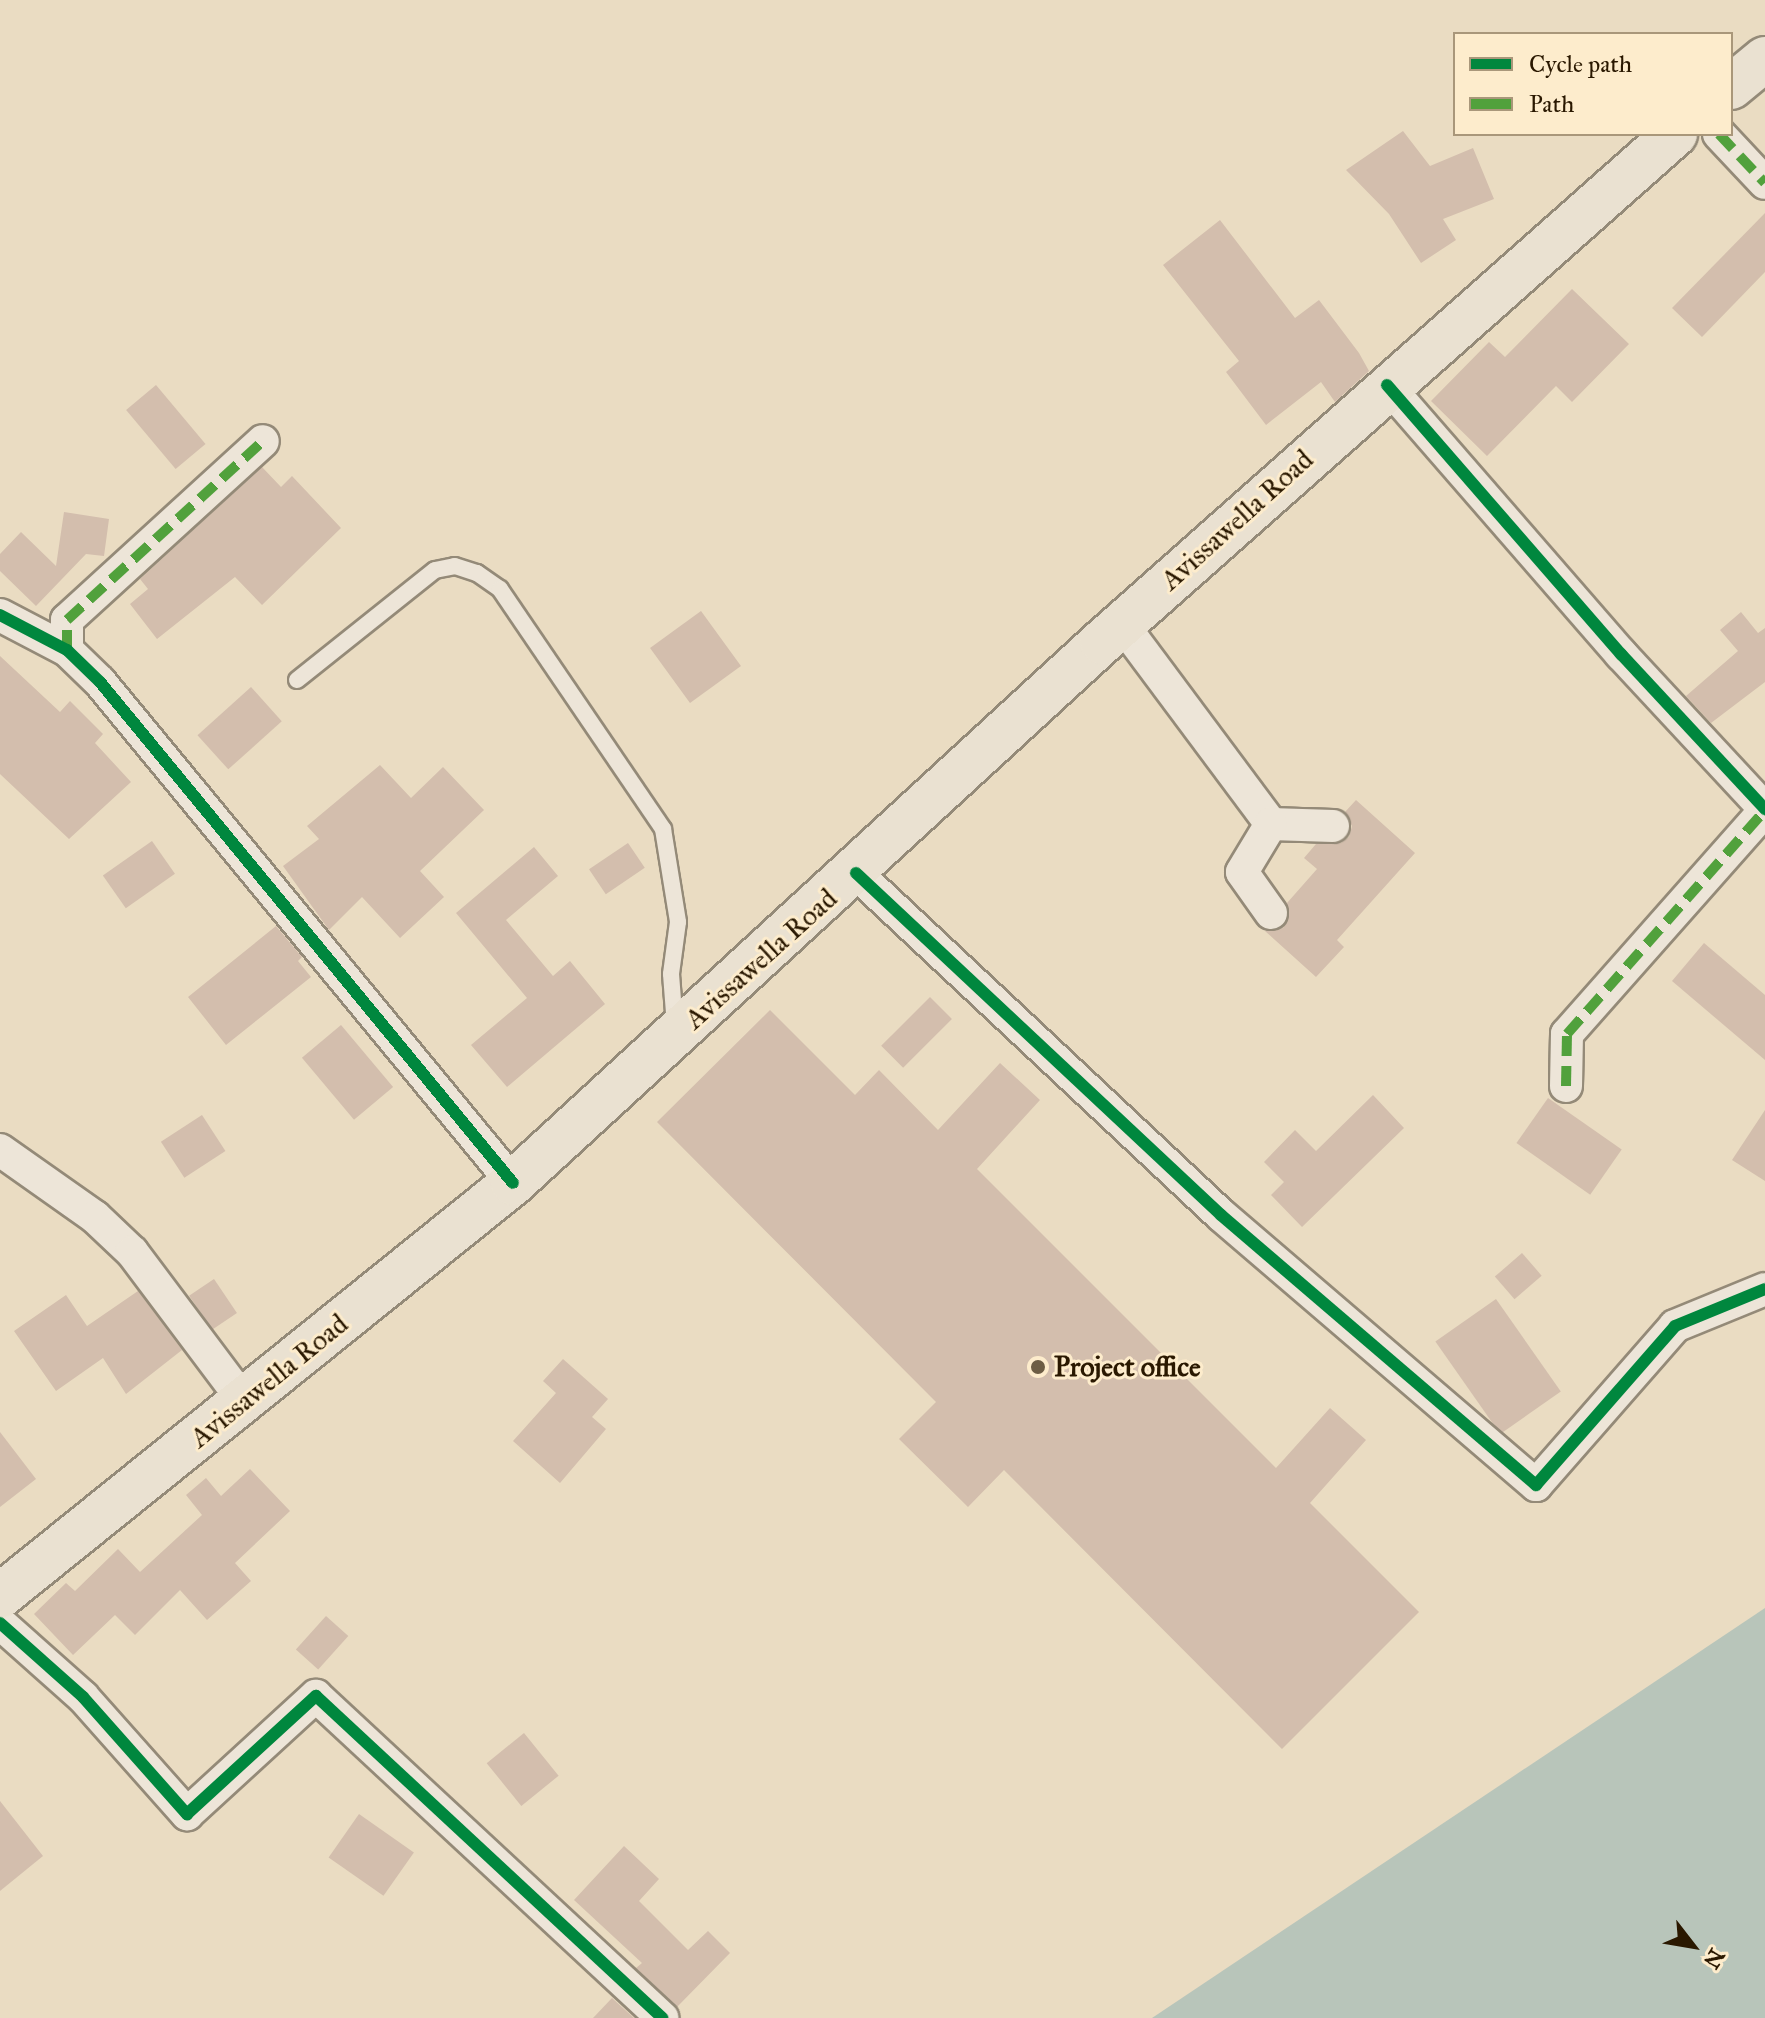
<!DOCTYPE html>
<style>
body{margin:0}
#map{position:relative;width:1765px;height:2018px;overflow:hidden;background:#eadcc2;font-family:"IM FELL Great Primer",serif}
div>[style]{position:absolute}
.water>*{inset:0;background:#b8c5ba}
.building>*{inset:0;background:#d3bead;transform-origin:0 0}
.roads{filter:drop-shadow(2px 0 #948a78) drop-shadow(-2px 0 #948a78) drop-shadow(0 2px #948a78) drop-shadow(0 -2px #948a78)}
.service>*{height:16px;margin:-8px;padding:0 8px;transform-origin:8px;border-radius:8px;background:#ede5d8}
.minor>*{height:32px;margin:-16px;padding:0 16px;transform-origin:16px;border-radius:16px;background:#ede5d8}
.primary>*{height:44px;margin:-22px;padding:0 22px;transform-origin:22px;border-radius:22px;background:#eae1d1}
.quiet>*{height:10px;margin-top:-5px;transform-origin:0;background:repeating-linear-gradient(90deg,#51a13c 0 20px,transparent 0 30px)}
.cycleway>*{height:12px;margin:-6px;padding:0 6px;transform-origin:6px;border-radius:6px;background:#00873e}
.dots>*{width:22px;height:22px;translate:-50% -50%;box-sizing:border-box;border:4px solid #fdeccc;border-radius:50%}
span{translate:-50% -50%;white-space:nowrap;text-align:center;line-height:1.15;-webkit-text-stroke:6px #fdeccc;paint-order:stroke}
.street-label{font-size:28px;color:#2a1800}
.poi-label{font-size:28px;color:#2a1800;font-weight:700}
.left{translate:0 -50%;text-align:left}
.legend{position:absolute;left:1453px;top:32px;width:280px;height:104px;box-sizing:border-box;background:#fdeccc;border:2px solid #a9977a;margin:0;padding:10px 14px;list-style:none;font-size:24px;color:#2a1800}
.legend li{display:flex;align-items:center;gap:16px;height:40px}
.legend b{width:40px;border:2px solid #a9977a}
.north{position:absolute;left:1653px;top:1906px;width:80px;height:80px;-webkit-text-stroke:6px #fdeccc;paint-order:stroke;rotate:121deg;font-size:22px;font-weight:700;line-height:32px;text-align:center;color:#2a1800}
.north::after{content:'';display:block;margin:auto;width:28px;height:36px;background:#2a1800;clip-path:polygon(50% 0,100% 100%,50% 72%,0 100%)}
</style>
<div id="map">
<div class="water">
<div style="clip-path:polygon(1765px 1608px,1765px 2018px,1152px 2018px)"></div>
</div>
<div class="building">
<div style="clip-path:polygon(1403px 131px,1430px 166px,1473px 148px,1494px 199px,1443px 219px,1456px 240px,1421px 263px,1389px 214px,1346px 170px)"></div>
<div style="clip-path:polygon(1765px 213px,1765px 272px,1702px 337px,1672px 308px)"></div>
<div style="clip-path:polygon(1220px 220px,1295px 318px,1319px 300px,1359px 353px,1369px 371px,1335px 402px,1321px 382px,1266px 425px,1226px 372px,1239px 361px,1163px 265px)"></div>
<div style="clip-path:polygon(1572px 289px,1629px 344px,1572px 402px,1556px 386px,1487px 456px,1431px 401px,1489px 342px,1505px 357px)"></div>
<div style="left:156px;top:385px;width:77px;height:39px;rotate:50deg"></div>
<div style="clip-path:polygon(262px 467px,281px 487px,292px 476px,341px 528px,262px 605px,235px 577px,157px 639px,130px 604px,148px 589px,140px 579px)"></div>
<div style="clip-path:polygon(64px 512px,109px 519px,104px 556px,86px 554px,36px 606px,0 571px,0 554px,21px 532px,56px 566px)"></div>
<div style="left:701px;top:611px;width:68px;height:63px;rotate:54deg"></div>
<div style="clip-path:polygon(1741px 612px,1758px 633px,1765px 628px,1765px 682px,1711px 723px,1686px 696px,1738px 651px,1720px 630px)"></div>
<div style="clip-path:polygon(0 656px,60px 712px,70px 701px,103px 734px,95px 743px,131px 782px,69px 839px,0 774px)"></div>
<div style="left:251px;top:687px;width:46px;height:72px;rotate:48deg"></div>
<div style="clip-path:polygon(380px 765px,411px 798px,443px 767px,484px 810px,420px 871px,444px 897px,400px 938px,362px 897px,329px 930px,283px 866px,319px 839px,307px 826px)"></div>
<div style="clip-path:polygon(1356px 800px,1415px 853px,1337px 940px,1344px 947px,1316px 977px,1265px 931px,1283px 928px,1288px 920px,1287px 903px,1317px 869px,1304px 858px,1316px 844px,1341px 843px,1349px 837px,1352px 826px,1345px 812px)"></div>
<div style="left:152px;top:841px;width:40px;height:60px;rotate:55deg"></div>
<div style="left:628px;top:843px;width:30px;height:47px;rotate:56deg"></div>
<div style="clip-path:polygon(534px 847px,558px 876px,506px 920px,553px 976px,570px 961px,605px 1004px,507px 1087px,471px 1045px,527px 998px,456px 913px)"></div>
<div style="clip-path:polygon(276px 926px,302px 957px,298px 961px,311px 977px,226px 1045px,188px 997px)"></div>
<div style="clip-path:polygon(1704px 943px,1765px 995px,1765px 1060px,1672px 981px)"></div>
<div style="left:930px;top:997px;width:31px;height:69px;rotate:45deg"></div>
<div style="clip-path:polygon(770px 1010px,855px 1095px,879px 1070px,938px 1130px,1000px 1063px,1040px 1100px,977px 1169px,1276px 1468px,1330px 1408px,1366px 1440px,1310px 1503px,1419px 1612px,1282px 1749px,1004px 1470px,968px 1507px,899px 1439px,936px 1402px,657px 1122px)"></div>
<div style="left:341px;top:1025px;width:81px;height:51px;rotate:50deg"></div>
<div style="clip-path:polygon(1373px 1095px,1404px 1128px,1302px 1227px,1271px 1195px,1284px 1182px,1264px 1162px,1295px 1130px,1316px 1151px)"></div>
<div style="left:1548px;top:1098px;width:90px;height:55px;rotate:35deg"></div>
<div style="clip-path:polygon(1765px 1110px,1765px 1181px,1732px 1160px)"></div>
<div style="left:202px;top:1115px;width:43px;height:49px;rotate:57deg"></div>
<div style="left:1522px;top:1253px;width:30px;height:36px;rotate:49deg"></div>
<div style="left:214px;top:1279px;width:41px;height:30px;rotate:56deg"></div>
<div style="clip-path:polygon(138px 1291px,182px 1350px,126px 1394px,103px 1358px,56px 1391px,14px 1331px,66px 1295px,87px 1326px)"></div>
<div style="left:1496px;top:1299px;width:113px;height:74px;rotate:55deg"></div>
<div style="clip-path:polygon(563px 1359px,608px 1399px,592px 1417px,606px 1429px,560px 1483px,513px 1441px,556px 1393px,543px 1381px)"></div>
<div style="clip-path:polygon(0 1432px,36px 1479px,0 1507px)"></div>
<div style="clip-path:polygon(250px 1469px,290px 1511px,235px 1563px,251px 1581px,207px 1620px,180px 1590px,135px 1635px,115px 1615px,73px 1655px,34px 1614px,66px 1583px,75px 1591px,118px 1549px,140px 1572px,202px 1515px,186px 1495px,206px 1478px,221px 1496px)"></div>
<div style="left:326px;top:1616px;width:30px;height:45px;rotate:42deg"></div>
<div style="left:524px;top:1733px;width:55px;height:48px;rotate:51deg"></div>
<div style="clip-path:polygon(0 1801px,43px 1856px,0 1891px)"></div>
<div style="left:359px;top:1814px;width:67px;height:53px;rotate:35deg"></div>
<div style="clip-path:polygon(624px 1846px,659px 1879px,639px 1901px,688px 1950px,708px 1931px,730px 1953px,677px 2007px,636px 1968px,642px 1963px,574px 1900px)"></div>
<div style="clip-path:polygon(612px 1998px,634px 2018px,593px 2018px)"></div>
</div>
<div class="roads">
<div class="service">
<div style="left:297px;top:680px;width:176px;rotate:-38.6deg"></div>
<div style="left:435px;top:570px;width:20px;rotate:-11deg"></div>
<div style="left:455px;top:566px;width:23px;rotate:18deg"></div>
<div style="left:477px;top:573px;width:28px;rotate:35deg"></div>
<div style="left:500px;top:589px;width:290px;rotate:55.8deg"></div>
<div style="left:663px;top:829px;width:94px;rotate:80.8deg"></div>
<div style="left:678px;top:922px;width:52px;rotate:97.7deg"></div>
<div style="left:671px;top:974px;width:52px;rotate:85.6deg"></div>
</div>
<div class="minor">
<div style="left:1719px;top:134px;width:67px;rotate:46.8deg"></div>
<div style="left:1387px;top:385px;width:357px;rotate:49deg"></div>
<div style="left:1621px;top:654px;width:212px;rotate:47.1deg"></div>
<div style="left:0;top:615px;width:76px;rotate:27.6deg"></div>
<div style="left:67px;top:650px;width:46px;rotate:44.1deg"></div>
<div style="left:100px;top:682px;width:649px;rotate:50.5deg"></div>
<div style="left:1122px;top:624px;width:249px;rotate:53.3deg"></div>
<div style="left:1271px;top:824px;width:62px;rotate:1.8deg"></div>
<div style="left:67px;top:650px;width:30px;rotate:-90deg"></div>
<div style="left:67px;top:620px;width:265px;rotate:-42.4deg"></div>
<div style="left:856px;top:873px;width:500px;rotate:43.14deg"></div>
<div style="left:1221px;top:1215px;width:415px;rotate:40.6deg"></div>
<div style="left:1536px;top:1485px;width:211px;rotate:-48.8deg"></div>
<div style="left:1675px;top:1326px;width:97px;rotate:-22.3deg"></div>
<div style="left:1271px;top:913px;width:50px;rotate:-125.3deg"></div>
<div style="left:1242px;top:872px;width:56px;rotate:-58.9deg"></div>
<div style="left:1566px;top:1086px;width:52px;rotate:-88.9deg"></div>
<div style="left:1567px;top:1034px;width:299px;rotate:-48.5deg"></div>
<div style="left:0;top:1150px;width:116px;rotate:35.2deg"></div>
<div style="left:95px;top:1217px;width:51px;rotate:43.4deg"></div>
<div style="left:132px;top:1252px;width:186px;rotate:53.1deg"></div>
<div style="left:0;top:1623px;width:111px;rotate:41.7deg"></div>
<div style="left:83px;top:1697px;width:157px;rotate:48.4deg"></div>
<div style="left:187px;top:1814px;width:175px;rotate:-42.5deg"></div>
<div style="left:316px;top:1696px;width:473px;rotate:42.9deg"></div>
</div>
<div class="primary">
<div style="left:1731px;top:87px;width:44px;rotate:-39.5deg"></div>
<div style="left:0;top:1596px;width:659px;rotate:-38.84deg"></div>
<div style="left:513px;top:1183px;width:800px;rotate:-42.57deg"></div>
<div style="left:1102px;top:642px;width:766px;rotate:-41.56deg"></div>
</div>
</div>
<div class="quiet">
<div style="left:1719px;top:134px;width:67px;rotate:46.8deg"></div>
<div style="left:67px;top:650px;width:30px;rotate:-90deg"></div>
<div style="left:67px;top:620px;width:265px;rotate:-42.4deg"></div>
<div style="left:1566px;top:1086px;width:52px;rotate:-88.9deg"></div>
<div style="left:1567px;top:1034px;width:299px;rotate:-48.5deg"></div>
</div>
<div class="cycleway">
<div style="left:1387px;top:385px;width:357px;rotate:49deg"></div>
<div style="left:1621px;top:654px;width:212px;rotate:47.1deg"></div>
<div style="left:0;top:615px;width:76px;rotate:27.6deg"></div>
<div style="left:67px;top:650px;width:46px;rotate:44.1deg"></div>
<div style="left:100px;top:682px;width:649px;rotate:50.5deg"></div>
<div style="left:856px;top:873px;width:500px;rotate:43.14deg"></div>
<div style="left:1221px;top:1215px;width:415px;rotate:40.6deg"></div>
<div style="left:1536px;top:1485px;width:211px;rotate:-48.8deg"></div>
<div style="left:1675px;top:1326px;width:97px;rotate:-22.3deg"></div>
<div style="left:0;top:1623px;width:111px;rotate:41.7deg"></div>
<div style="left:83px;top:1697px;width:157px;rotate:48.4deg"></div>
<div style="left:187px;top:1814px;width:175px;rotate:-42.5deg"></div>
<div style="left:316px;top:1696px;width:473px;rotate:42.9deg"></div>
</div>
<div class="dots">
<div style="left:1038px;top:1367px;background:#6d5d44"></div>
</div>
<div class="street-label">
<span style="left:1237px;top:520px;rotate:-42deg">Avissawella Road</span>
<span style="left:761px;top:959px;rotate:-42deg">Avissawella Road</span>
<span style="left:269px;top:1381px;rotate:-39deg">Avissawella Road</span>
</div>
<div class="poi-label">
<span class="left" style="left:1054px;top:1367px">Project office</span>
</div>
<ul class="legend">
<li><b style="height:10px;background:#00873e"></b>Cycle path</li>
<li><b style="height:10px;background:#51a13c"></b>Path</li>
</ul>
<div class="north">N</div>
</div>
